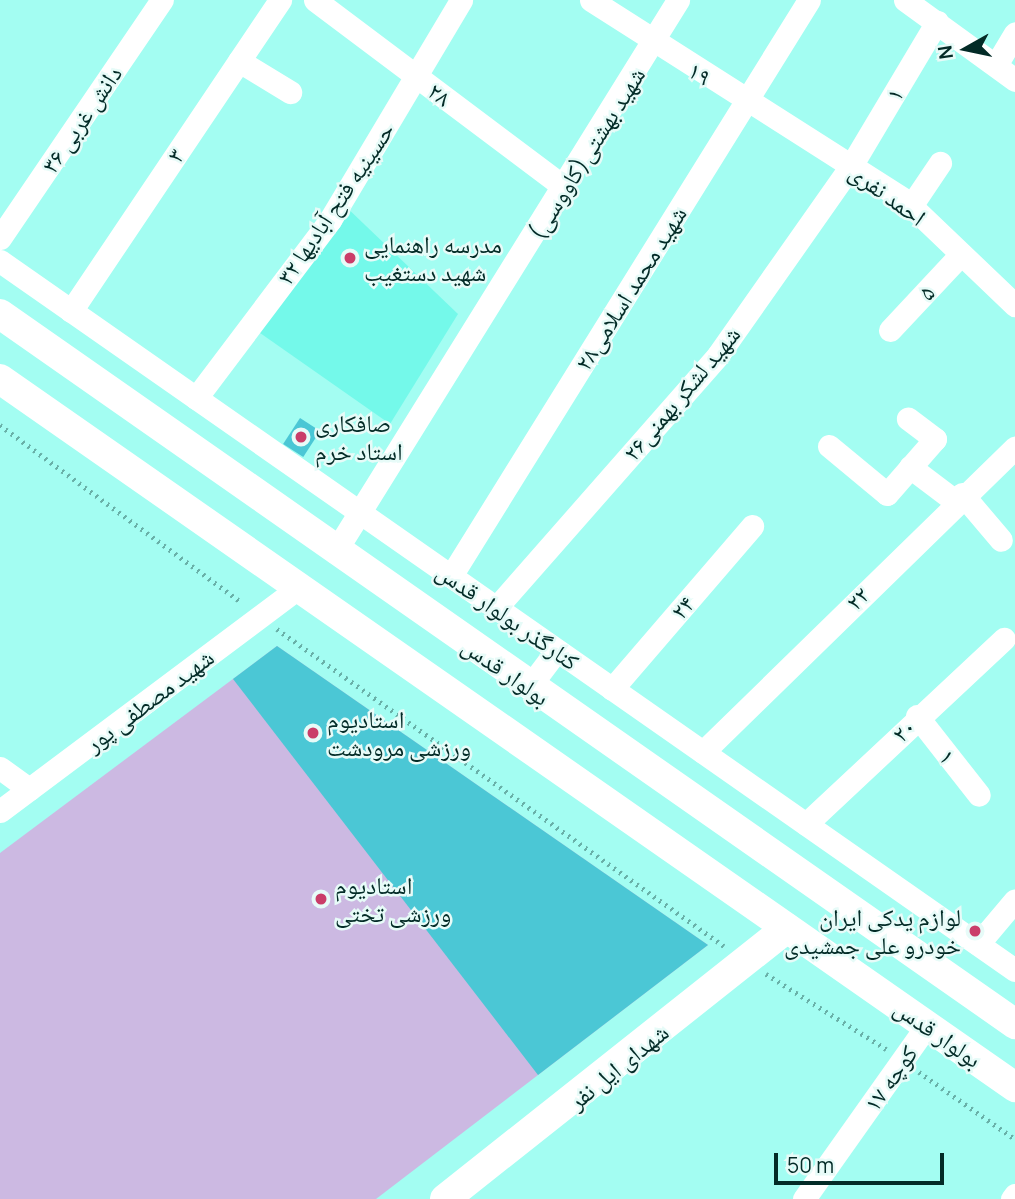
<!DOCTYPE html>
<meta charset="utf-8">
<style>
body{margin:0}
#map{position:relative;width:1015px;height:1199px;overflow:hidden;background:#a3fdf2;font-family:Manrope,"Noto Naskh Arabic",sans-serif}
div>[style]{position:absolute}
.built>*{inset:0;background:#74f9ea}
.green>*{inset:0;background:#ccb9e2}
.building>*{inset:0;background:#4bc7d5;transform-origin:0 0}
.path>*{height:4.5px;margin-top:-2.25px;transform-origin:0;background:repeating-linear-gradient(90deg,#69b0a8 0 2px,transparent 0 7px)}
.minor>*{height:23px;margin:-11.5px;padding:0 11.5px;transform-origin:11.5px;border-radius:11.5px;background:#fff}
.major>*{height:30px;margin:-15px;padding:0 15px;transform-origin:15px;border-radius:15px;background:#fff}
.dots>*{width:19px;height:19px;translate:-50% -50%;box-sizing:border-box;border:4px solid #e7fbf8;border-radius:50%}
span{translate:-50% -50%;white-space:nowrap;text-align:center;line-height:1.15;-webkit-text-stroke:5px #e7fbf8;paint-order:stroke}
.street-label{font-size:24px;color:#032b27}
.poi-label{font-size:24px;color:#032b27}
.left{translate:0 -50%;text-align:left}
.right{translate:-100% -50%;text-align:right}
.north{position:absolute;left:931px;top:14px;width:70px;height:70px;-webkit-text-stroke:5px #e7fbf8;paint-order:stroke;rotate:261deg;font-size:19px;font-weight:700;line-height:28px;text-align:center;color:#032b27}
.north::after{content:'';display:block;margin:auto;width:24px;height:32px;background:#032b27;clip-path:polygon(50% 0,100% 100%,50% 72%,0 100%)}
.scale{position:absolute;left:774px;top:1153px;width:170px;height:32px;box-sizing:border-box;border:4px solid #032b27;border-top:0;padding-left:9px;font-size:21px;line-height:24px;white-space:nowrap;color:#032b27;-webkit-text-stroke:5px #e7fbf8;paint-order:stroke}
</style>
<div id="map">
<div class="built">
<div style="clip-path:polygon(341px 202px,458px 314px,390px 424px,250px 326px)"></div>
</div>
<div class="green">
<div style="clip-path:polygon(277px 646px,708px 945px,376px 1199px,0 1199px,0 853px)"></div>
</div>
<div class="building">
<div style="left:300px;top:418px;width:24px;height:31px;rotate:33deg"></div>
<div style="clip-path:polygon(277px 646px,708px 945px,538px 1075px,233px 679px)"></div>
</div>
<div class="path">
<div style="left:0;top:425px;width:300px;rotate:36.3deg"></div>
<div style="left:277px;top:629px;width:548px;rotate:35.34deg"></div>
<div style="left:766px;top:974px;width:142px;rotate:32deg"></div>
<div style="left:919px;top:1072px;width:117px;rotate:34.9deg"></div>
</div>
<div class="minor">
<div style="left:315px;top:0;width:313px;rotate:36.9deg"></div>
<div style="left:591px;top:0;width:374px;rotate:32.5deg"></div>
<div style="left:906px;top:201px;width:151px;rotate:43.7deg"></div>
<div style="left:905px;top:0;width:136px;rotate:36deg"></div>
<div style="left:239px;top:61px;width:60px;rotate:31.3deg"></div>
<div style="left:996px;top:65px;width:37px;rotate:-59deg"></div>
<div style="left:911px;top:206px;width:52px;rotate:-56deg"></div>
<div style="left:0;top:238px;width:288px;rotate:-55.8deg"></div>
<div style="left:0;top:261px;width:1238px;rotate:34.94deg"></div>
<div style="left:71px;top:311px;width:375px;rotate:-56.1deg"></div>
<div style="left:890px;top:330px;width:104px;rotate:-46.9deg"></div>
<div style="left:196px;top:398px;width:223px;rotate:-53deg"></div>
<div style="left:330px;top:220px;width:256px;rotate:-59.2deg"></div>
<div style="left:829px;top:446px;width:75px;rotate:39.6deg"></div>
<div style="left:887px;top:494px;width:73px;rotate:-48.9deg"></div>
<div style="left:935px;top:439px;width:34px;rotate:-143deg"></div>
<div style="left:910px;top:467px;width:56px;rotate:37.1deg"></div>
<div style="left:962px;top:494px;width:60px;rotate:49.7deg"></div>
<div style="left:335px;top:552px;width:650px;rotate:-58.14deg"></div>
<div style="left:451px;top:576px;width:678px;rotate:-58.14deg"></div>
<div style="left:496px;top:608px;width:337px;rotate:-48.7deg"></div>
<div style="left:718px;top:355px;width:231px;rotate:-54.9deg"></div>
<div style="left:851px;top:166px;width:168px;rotate:-59.2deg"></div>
<div style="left:529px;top:687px;width:46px;rotate:-52.9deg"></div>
<div style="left:612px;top:689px;width:215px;rotate:-49.3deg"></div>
<div style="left:917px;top:716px;width:100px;rotate:51.9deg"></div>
<div style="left:703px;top:752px;width:436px;rotate:-44.3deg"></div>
<div style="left:0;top:768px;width:36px;rotate:36deg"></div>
<div style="left:0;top:811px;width:372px;rotate:-36.8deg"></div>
<div style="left:806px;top:824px;width:271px;rotate:-43.1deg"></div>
<div style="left:978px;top:944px;width:57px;rotate:-49.9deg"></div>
<div style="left:804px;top:1199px;width:213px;rotate:-54.7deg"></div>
<div style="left:1012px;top:1199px;width:5px;rotate:-53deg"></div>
</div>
<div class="major">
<div style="left:0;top:314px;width:1239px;rotate:34.97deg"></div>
<div style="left:0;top:379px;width:1238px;rotate:34.9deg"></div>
<div style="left:445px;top:1199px;width:436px;rotate:-38.4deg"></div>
</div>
<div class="dots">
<div style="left:350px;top:258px;background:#ca3d69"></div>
<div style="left:301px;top:437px;background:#ca3d69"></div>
<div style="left:313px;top:733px;background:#ca3d69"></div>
<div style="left:321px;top:899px;background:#ca3d69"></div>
<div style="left:975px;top:931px;background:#ca3d69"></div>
</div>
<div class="street-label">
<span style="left:700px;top:73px;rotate:31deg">۱۹</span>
<span style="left:440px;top:94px;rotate:37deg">۲۸</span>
<span style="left:894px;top:94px;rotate:-59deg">۱</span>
<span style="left:81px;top:119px;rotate:-56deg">دانش غربی ۳۶</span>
<span style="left:586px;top:153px;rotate:-58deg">شهید بهشتی(کاووسی)</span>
<span style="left:175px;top:155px;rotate:-56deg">۳</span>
<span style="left:888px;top:194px;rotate:36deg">احمد نفری</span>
<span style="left:335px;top:203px;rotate:-56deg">حسینیه فتح آبادیها ۳۲</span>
<span style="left:630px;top:288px;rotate:-58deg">شهید محمد اسلامی۲۸</span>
<span style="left:926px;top:292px;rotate:-47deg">۵</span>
<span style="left:681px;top:393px;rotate:-50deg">شهید لشکر بهمنی۲۶</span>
<span style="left:857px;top:598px;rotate:-45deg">۲۲</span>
<span style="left:682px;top:607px;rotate:-49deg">۲۴</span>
<span style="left:508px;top:616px;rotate:35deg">کنارگذر بولوار قدس</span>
<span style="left:506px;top:671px;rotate:35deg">بولوار قدس</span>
<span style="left:149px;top:700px;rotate:-37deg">شهید مصطفی پور</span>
<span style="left:903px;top:730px;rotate:-44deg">۲۰</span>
<span style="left:948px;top:756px;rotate:52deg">۱</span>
<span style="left:938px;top:1033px;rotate:35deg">بولوار قدس</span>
<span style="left:618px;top:1066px;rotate:-39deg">شهدای ایل نفر</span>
<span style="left:890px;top:1078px;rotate:-55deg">کوچه ۱۷</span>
</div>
<div class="poi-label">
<span class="left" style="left:364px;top:258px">مدرسه راهنمایی<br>شهید دستغیب</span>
<span class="left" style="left:315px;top:437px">صافکاری<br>استاد خرم</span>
<span class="left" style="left:327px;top:733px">استادیوم<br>ورزشی مرودشت</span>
<span class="left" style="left:335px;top:899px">استادیوم<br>ورزشی تختی</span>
<span class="right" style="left:961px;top:931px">لوازم یدکی ایران<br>خودرو علی جمشیدی</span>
</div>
<div class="north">N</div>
<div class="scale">50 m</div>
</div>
